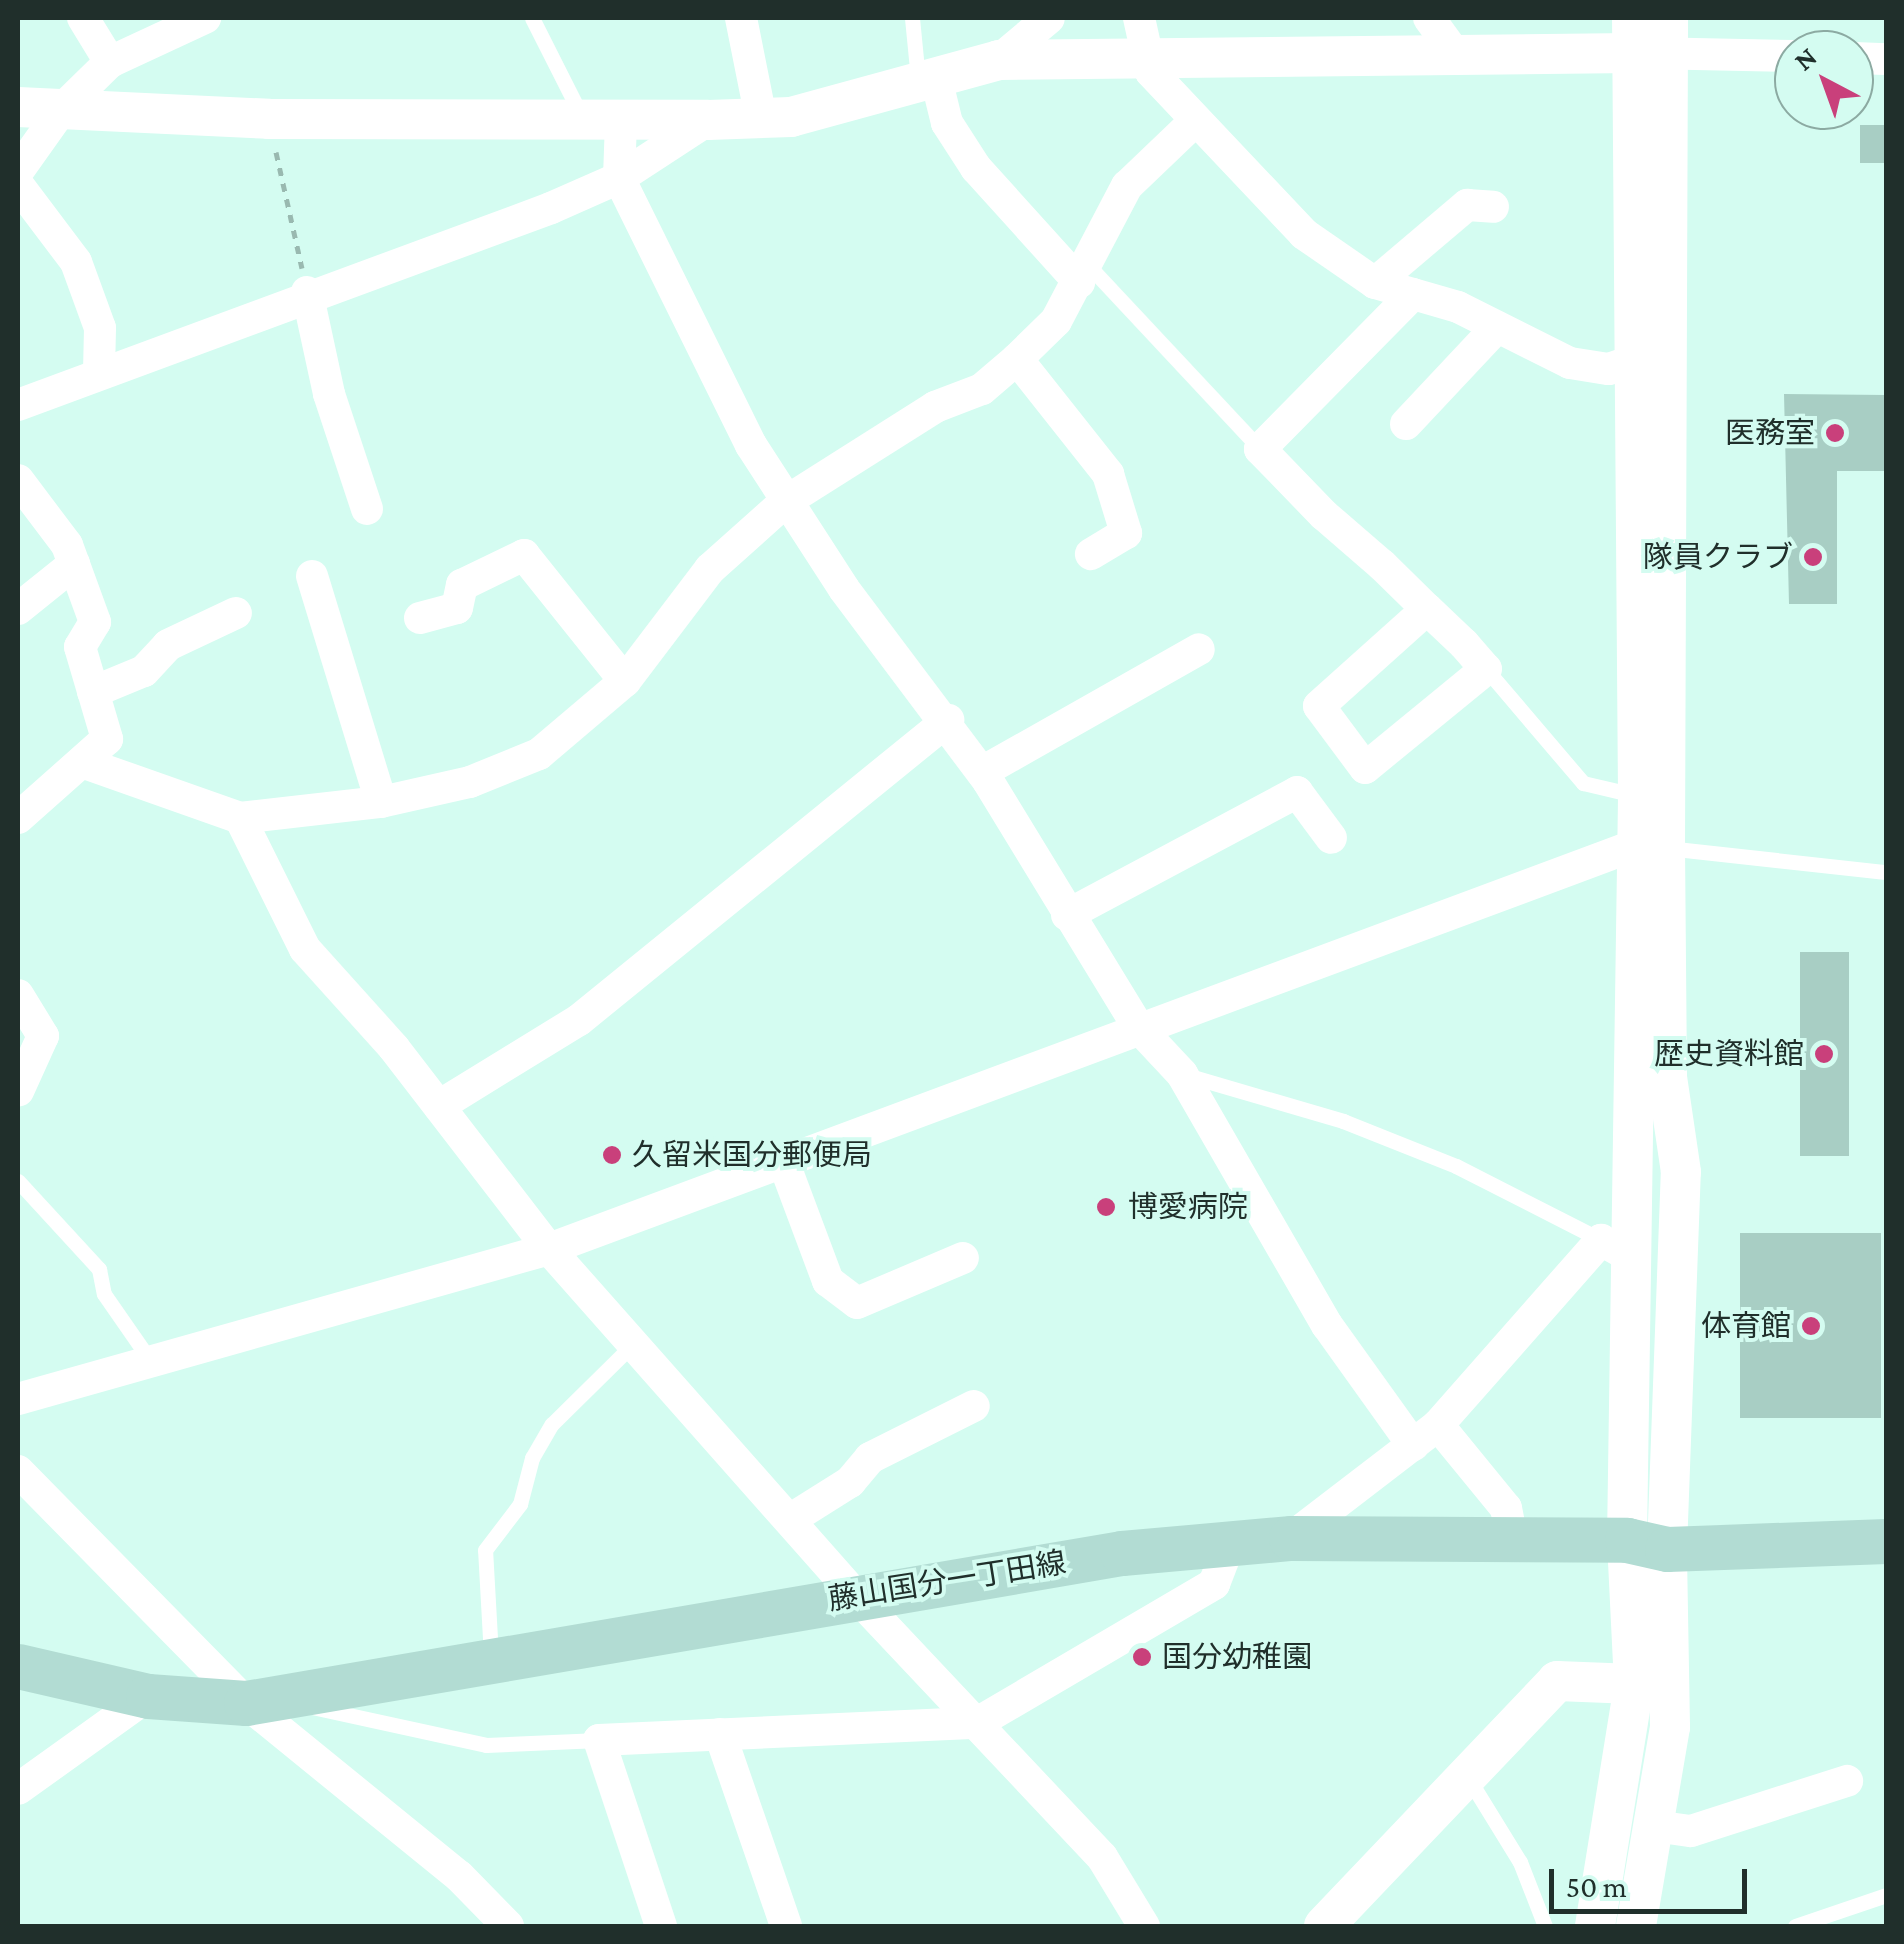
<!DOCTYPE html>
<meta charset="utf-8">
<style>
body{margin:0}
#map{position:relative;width:1904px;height:1944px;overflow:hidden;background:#d4fcf1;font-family:"Crimson Pro","Noto Sans JP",serif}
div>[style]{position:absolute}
.building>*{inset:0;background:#a8cec4;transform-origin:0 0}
.path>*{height:5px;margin-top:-2.5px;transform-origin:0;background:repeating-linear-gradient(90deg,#99b9b0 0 8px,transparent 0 16px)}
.service>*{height:15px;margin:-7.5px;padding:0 7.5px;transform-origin:7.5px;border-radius:7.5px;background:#fff}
.minor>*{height:32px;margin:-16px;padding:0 16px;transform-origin:16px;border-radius:16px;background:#fff}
.tertiary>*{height:40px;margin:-20px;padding:0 20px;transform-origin:20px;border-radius:20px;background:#fff}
.secondary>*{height:45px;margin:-22.5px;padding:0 22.5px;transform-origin:22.5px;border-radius:22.5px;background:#b2dcd3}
.dots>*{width:28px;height:28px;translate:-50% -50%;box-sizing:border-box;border:5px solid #d4fcf1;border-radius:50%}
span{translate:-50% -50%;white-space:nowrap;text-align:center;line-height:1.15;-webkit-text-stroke:8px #d4fcf1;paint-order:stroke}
.poi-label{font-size:30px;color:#202f2b}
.right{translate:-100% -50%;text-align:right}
.left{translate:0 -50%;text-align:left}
.street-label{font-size:30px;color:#202f2b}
.frame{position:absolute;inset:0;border:20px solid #202f2b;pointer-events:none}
.north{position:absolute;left:1774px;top:30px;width:100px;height:100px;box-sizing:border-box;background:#d4fcf1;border:2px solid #8caaa2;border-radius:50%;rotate:319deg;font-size:28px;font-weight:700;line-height:40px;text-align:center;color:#202f2b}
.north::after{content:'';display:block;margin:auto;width:35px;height:45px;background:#c9407b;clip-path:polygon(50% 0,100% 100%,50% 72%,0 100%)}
.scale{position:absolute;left:1549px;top:1869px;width:198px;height:45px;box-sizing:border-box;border:5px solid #202f2b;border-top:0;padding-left:12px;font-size:30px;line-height:35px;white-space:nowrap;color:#202f2b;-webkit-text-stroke:8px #d4fcf1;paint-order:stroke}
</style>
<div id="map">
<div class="building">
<div style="left:1886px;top:125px;width:38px;height:26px;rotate:90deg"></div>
<div style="clip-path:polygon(1784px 394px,1886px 395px,1886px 471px,1837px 471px,1837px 604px,1789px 604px)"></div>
<div style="left:1800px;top:952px;width:49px;height:204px"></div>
<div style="left:1881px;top:1233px;width:185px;height:141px;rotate:90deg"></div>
</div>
<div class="path">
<div style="left:276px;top:152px;width:119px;rotate:77.4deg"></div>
</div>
<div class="service">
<div style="left:532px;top:18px;width:111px;rotate:63.2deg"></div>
<div style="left:912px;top:18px;width:61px;rotate:84.4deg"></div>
<div style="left:1089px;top:266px;width:250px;rotate:46.9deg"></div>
<div style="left:1486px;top:669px;width:150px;rotate:49.6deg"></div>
<div style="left:1583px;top:783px;width:52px;rotate:13.2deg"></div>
<div style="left:1667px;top:848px;width:220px;rotate:6.3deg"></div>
<div style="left:1186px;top:1075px;width:164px;rotate:16.3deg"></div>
<div style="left:1343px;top:1121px;width:122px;rotate:21.7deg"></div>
<div style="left:1456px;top:1166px;width:163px;rotate:27deg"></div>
<div style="left:18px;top:1181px;width:120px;rotate:47.4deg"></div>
<div style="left:99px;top:1269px;width:25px;rotate:79deg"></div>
<div style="left:104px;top:1294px;width:84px;rotate:55.2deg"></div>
<div style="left:491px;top:1656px;width:106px;rotate:-93.2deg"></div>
<div style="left:485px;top:1550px;width:58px;rotate:-52.7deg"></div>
<div style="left:520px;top:1504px;width:48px;rotate:-75.4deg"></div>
<div style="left:532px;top:1458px;width:39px;rotate:-60deg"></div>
<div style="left:552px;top:1424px;width:115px;rotate:-44.6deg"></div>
<div style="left:312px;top:1707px;width:178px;rotate:12.3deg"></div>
<div style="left:486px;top:1745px;width:113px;rotate:-2.5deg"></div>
<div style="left:1467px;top:1776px;width:101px;rotate:58.4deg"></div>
<div style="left:1520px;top:1862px;width:69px;rotate:68.7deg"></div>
<div style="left:1795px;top:1926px;width:96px;rotate:-18.8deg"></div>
</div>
<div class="minor">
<div style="left:83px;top:18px;width:52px;rotate:58.5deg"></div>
<div style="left:741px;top:18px;width:102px;rotate:78.7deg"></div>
<div style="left:1139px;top:18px;width:55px;rotate:77.5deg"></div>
<div style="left:1151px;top:72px;width:223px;rotate:46.6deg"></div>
<div style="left:1304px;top:234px;width:86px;rotate:34.6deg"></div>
<div style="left:1375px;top:283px;width:86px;rotate:16.1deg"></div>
<div style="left:1458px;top:307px;width:125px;rotate:26.6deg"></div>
<div style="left:1570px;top:363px;width:39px;rotate:9deg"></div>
<div style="left:1609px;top:369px;width:24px;rotate:-19deg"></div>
<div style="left:1429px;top:18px;width:46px;rotate:53.9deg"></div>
<div style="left:1646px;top:53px;width:148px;rotate:1.2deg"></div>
<div style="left:1854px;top:58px;width:32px;rotate:2deg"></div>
<div style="left:999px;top:60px;width:65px;rotate:-40deg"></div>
<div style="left:936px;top:78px;width:46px;rotate:76.3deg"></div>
<div style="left:947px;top:123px;width:54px;rotate:57.2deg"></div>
<div style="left:976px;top:168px;width:154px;rotate:47.9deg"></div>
<div style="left:621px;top:121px;width:57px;rotate:92deg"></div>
<div style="left:619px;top:178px;width:298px;rotate:63.7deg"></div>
<div style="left:751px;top:445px;width:171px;rotate:57.1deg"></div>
<div style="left:844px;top:589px;width:240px;rotate:53.1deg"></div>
<div style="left:988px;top:781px;width:289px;rotate:58.6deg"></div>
<div style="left:1139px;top:1028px;width:63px;rotate:46.9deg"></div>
<div style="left:1182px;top:1074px;width:290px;rotate:60deg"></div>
<div style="left:1327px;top:1325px;width:148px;rotate:54.4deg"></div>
<div style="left:18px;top:171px;width:76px;rotate:-54.6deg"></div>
<div style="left:62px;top:109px;width:67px;rotate:-44.4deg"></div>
<div style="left:110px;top:62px;width:105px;rotate:-24.9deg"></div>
<div style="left:18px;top:185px;width:96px;rotate:53deg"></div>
<div style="left:76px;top:262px;width:70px;rotate:70deg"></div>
<div style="left:100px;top:328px;width:43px;rotate:91.3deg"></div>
<div style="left:1375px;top:283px;width:121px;rotate:-40.3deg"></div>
<div style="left:1467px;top:205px;width:26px;rotate:4deg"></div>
<div style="left:307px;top:292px;width:104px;rotate:77.8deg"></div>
<div style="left:329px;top:394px;width:121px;rotate:71.7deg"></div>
<div style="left:1413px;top:294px;width:218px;rotate:134.6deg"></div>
<div style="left:1260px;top:449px;width:92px;rotate:45.9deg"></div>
<div style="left:1324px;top:515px;width:77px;rotate:40.8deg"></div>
<div style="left:1382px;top:565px;width:63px;rotate:44.4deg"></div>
<div style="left:1427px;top:609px;width:51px;rotate:43.4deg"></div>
<div style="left:1464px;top:644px;width:33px;rotate:49deg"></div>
<div style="left:1486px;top:669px;width:156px;rotate:140.7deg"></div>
<div style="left:1365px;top:768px;width:77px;rotate:-126.6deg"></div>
<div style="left:1319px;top:706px;width:145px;rotate:-41.9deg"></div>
<div style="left:1017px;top:359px;width:147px;rotate:51.6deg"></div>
<div style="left:1108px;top:474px;width:62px;rotate:73deg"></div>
<div style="left:1126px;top:533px;width:41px;rotate:149deg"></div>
<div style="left:18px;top:405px;width:568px;rotate:-20.28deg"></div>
<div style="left:551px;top:208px;width:74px;rotate:-23.8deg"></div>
<div style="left:619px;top:178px;width:106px;rotate:-33.1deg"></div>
<div style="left:1406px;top:424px;width:133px;rotate:-46.8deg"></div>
<div style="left:18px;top:480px;width:81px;rotate:53deg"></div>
<div style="left:67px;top:545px;width:82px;rotate:70deg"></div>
<div style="left:95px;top:622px;width:29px;rotate:121deg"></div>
<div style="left:80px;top:647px;width:96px;rotate:73.6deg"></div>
<div style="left:107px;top:739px;width:119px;rotate:138.4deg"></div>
<div style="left:312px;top:576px;width:236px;rotate:73deg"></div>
<div style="left:18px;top:609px;width:72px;rotate:-38.8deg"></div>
<div style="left:420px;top:618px;width:38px;rotate:-15deg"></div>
<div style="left:457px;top:608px;width:24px;rotate:-78deg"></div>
<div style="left:462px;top:585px;width:69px;rotate:-25.8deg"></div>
<div style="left:524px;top:555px;width:161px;rotate:51.3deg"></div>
<div style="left:93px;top:692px;width:55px;rotate:-22.4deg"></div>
<div style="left:144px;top:671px;width:35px;rotate:-47deg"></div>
<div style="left:168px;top:645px;width:75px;rotate:-25.2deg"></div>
<div style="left:87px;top:764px;width:162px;rotate:19.4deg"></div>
<div style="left:240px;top:818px;width:142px;rotate:-6.5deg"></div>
<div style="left:381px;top:802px;width:91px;rotate:-12.7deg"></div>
<div style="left:470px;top:782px;width:74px;rotate:-22.1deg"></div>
<div style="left:539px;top:754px;width:113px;rotate:-40.3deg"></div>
<div style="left:625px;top:681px;width:141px;rotate:-52.8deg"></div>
<div style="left:710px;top:569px;width:101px;rotate:-41.8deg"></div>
<div style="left:785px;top:502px;width:178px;rotate:-32.3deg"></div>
<div style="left:935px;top:407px;width:50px;rotate:-21deg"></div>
<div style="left:982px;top:389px;width:46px;rotate:-40.6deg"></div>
<div style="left:1017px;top:359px;width:54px;rotate:-44.3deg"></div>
<div style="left:1056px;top:321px;width:153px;rotate:-62.3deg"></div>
<div style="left:1127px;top:186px;width:94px;rotate:-43.7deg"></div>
<div style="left:982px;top:772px;width:249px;rotate:-29.5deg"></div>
<div style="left:240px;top:818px;width:146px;rotate:63.6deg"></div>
<div style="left:305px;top:949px;width:133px;rotate:48deg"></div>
<div style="left:394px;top:1048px;width:254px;rotate:52.4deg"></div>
<div style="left:549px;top:1249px;width:462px;rotate:48.5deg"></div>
<div style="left:855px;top:1595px;width:360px;rotate:46.7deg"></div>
<div style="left:1102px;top:1857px;width:81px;rotate:58.7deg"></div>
<div style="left:1067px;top:915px;width:261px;rotate:-28.1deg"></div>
<div style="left:1297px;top:792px;width:57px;rotate:53.5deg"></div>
<div style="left:18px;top:995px;width:48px;rotate:58.6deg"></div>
<div style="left:43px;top:1036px;width:60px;rotate:114.4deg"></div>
<div style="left:439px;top:1106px;width:164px;rotate:-31.6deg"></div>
<div style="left:579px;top:1020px;width:476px;rotate:-39.1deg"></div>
<div style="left:785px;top:1166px;width:123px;rotate:69.5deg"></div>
<div style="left:828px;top:1281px;width:36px;rotate:37deg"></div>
<div style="left:857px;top:1303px;width:115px;rotate:-23deg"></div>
<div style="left:18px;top:1399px;width:552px;rotate:-15.77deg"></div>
<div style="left:549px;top:1249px;width:1160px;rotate:-20.39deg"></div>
<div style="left:1438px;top:1425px;width:107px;rotate:50.7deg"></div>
<div style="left:1506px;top:1508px;width:32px;rotate:79deg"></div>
<div style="left:18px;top:1471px;width:325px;rotate:45.5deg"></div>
<div style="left:246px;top:1703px;width:274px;rotate:39.1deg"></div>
<div style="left:459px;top:1876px;width:70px;rotate:45.6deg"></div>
<div style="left:791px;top:1519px;width:70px;rotate:-32.1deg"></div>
<div style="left:850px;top:1482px;width:31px;rotate:-50deg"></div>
<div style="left:870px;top:1458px;width:116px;rotate:-26.6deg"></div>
<div style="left:1291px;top:1538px;width:185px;rotate:-37.5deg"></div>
<div style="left:1438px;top:1425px;width:247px;rotate:-48.6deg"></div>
<div style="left:1601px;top:1240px;width:34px;rotate:30deg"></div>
<div style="left:720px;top:1734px;width:203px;rotate:71deg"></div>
<div style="left:18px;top:1789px;width:160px;rotate:-35.6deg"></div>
<div style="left:1654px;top:1826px;width:37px;rotate:8deg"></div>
<div style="left:1691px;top:1831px;width:164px;rotate:-17.8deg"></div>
<div style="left:661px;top:1926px;width:196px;rotate:-108.4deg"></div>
<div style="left:599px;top:1740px;width:378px;rotate:-2.6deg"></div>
<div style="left:977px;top:1723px;width:275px;rotate:-30.4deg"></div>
<div style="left:1214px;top:1584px;width:40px;rotate:-69deg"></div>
</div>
<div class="tertiary">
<div style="left:18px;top:107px;width:251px;rotate:2.7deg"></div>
<div style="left:269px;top:119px;width:439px;rotate:0.1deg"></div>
<div style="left:708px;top:120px;width:83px;rotate:-2.1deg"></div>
<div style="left:791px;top:117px;width:216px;rotate:-15.3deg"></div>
<div style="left:999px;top:60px;width:633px;rotate:-0.63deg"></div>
<div style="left:1324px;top:1926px;width:338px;rotate:-46.4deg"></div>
<div style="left:1557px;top:1681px;width:77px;rotate:2.2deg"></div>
<div style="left:1595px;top:1926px;width:245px;rotate:-80.8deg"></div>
<div style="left:1634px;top:1684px;width:144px;rotate:-92.8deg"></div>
<div style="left:1627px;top:1540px;width:745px;rotate:-89.15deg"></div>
<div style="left:1638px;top:795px;width:777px;rotate:-90.44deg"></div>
<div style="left:1636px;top:1926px;width:202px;rotate:-80.3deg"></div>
<div style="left:1670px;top:1727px;width:178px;rotate:-91deg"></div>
<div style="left:1667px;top:1549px;width:377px;rotate:-87.9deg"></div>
<div style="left:1681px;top:1172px;width:96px;rotate:-98.4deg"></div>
<div style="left:1667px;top:1077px;width:229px;rotate:-90.5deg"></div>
<div style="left:1665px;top:848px;width:830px;rotate:-89.79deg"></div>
</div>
<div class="secondary">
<div style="left:18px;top:1666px;width:133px;rotate:13deg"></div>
<div style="left:148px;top:1696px;width:98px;rotate:4.1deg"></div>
<div style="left:246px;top:1703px;width:889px;rotate:-9.72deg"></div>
<div style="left:1122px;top:1553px;width:170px;rotate:-5.1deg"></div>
<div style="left:1291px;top:1538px;width:336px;rotate:0.3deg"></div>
<div style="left:1627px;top:1540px;width:41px;rotate:12.7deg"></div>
<div style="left:1667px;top:1549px;width:219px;rotate:-2.1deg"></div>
</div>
<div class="dots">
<div style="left:1835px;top:433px;background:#c9407b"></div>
<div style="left:1813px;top:557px;background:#c9407b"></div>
<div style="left:1824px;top:1054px;background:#c9407b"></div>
<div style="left:612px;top:1155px;background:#c9407b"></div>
<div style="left:1106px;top:1207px;background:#c9407b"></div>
<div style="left:1811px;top:1326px;background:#c9407b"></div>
<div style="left:1142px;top:1657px;background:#c9407b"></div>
</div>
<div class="poi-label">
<span class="right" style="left:1815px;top:433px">医務室</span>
<span class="right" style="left:1793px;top:557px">隊員クラブ</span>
<span class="right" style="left:1804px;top:1054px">歴史資料館</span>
<span class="left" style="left:632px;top:1155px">久留米国分郵便局</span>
<span class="left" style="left:1128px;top:1207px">博愛病院</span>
<span class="right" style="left:1791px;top:1326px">体育館</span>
<span class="left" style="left:1162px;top:1657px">国分幼稚園</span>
</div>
<div class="street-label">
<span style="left:947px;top:1581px;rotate:-9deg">藤山国分一丁田線</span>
</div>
<div class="frame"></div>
<div class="north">N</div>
<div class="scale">50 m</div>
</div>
